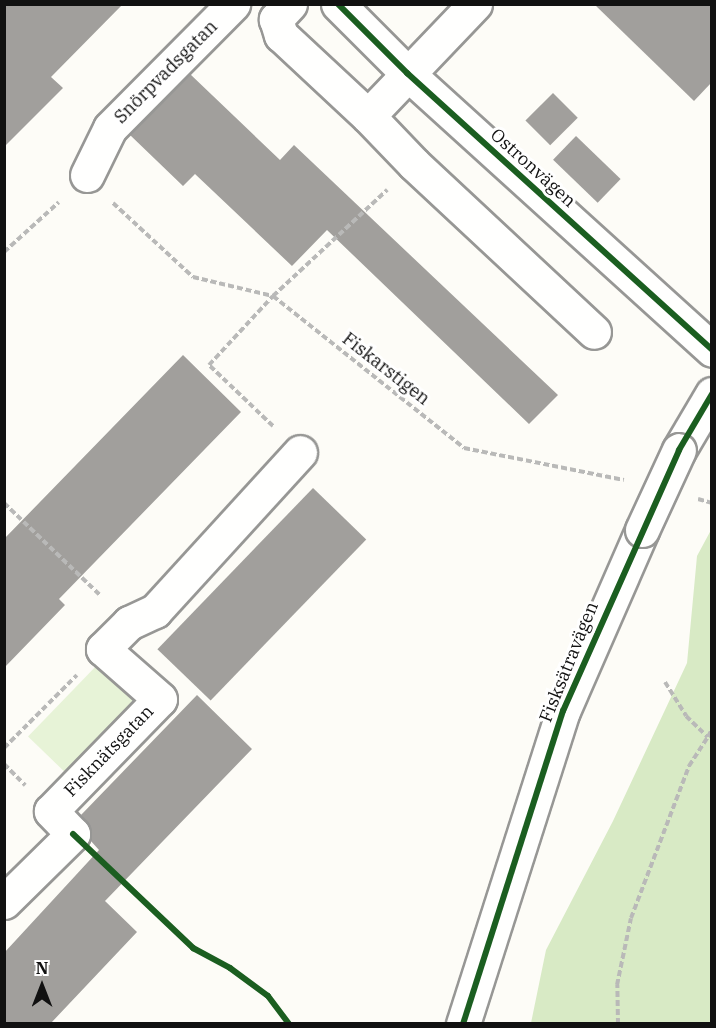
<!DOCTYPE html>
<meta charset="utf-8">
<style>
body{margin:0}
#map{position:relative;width:716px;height:1028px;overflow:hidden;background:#fdfcf7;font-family:"IBM Plex Serif",serif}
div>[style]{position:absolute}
.green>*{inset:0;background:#e7f3d7;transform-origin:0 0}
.forest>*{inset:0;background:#d8eac5}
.building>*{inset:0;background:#a19f9c;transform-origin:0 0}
.path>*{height:4px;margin-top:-2px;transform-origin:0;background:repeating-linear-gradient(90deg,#b9b9b8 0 6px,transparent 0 9px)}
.roads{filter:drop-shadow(2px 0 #979795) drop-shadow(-2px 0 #979795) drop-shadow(0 2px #979795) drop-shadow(0 -2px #979795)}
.minor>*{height:33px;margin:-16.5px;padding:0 16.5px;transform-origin:16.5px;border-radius:16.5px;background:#fffffe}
.bridges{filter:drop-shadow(2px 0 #979795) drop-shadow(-2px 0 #979795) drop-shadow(0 2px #979795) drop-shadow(0 -2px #979795)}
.minor-bridge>*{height:33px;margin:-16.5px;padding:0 16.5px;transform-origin:16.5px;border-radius:16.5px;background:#fffffe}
.cycleway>*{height:6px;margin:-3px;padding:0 3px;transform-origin:3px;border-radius:3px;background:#1b5e20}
span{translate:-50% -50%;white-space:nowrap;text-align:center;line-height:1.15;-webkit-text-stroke:6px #fff;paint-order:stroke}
.street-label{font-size:18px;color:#111}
.frame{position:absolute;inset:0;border:6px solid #111;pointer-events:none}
.north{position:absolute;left:12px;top:956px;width:60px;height:60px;-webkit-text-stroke:4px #fff;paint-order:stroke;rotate:0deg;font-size:16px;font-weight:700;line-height:24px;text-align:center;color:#111}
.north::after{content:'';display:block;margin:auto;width:21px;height:27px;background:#111;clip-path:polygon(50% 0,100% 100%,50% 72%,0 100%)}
</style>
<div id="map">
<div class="green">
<div style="left:101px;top:661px;width:63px;height:105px;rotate:44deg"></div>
</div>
<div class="forest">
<div style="clip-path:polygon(711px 530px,711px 1023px,531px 1023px,546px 950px,613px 821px,687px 663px,697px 556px)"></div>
</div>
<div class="building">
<div style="clip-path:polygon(4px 4px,123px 4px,51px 77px,63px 88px,4px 147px)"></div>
<div style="clip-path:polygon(594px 4px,711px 4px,711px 83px,694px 101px)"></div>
<div style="clip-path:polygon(190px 74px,280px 160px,294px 145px,558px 395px,529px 424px,327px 230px,292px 266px,195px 174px,183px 186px,130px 135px)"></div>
<div style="left:553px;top:93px;width:35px;height:39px;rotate:45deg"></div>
<div style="left:576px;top:136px;width:62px;height:33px;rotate:44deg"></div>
<div style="clip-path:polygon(183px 355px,241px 412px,59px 599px,65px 605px,4px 668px,4px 539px)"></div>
<div style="left:313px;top:488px;width:74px;height:224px;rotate:44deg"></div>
<div style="clip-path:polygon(197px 695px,252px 749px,105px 901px,137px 932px,51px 1023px,4px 1023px,4px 953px,99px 850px,90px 840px,91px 829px,81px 815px)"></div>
</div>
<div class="path">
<div style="left:113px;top:203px;width:109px;rotate:42.8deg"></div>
<div style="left:193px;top:277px;width:82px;rotate:13.4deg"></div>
<div style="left:273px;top:296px;width:244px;rotate:38.5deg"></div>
<div style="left:464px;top:448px;width:163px;rotate:11.3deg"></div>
<div style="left:4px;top:252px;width:74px;rotate:-42.3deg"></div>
<div style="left:273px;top:426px;width:88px;rotate:-136.4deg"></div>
<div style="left:209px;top:365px;width:94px;rotate:-47.2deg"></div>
<div style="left:273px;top:296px;width:156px;rotate:-42.9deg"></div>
<div style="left:698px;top:499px;width:15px;rotate:16deg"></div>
<div style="left:4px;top:503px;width:134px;rotate:43.8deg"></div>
<div style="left:665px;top:682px;width:40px;rotate:58deg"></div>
<div style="left:686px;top:716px;width:30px;rotate:44deg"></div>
<div style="left:708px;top:737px;width:9px;rotate:-63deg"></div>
<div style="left:4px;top:748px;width:103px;rotate:-45deg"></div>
<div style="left:4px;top:764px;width:30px;rotate:45deg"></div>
<div style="left:618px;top:1024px;width:39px;rotate:-91deg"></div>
<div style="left:617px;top:985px;width:68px;rotate:-78.2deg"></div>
<div style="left:631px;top:918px;width:163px;rotate:-69.1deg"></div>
<div style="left:689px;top:766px;width:35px;rotate:-57deg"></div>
</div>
<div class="roads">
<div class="minor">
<div style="left:290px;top:4px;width:21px;rotate:133deg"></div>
<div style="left:276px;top:19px;width:17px;rotate:73deg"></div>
<div style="left:281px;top:35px;width:119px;rotate:43deg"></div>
<div style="left:368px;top:116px;width:155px;rotate:-46.3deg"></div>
<div style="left:338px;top:4px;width:98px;rotate:45deg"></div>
<div style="left:407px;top:73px;width:412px;rotate:42.2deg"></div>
<div style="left:368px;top:116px;width:66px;rotate:46.2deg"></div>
<div style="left:414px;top:164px;width:246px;rotate:43deg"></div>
<div style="left:87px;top:175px;width:52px;rotate:-63.9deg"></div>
<div style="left:110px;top:128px;width:175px;rotate:-45.2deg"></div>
<div style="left:679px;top:450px;width:65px;rotate:-59.5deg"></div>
<div style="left:4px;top:902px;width:97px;rotate:-44.6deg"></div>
<div style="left:73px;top:834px;width:32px;rotate:-134deg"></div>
<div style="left:51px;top:811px;width:156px;rotate:-45.8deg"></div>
<div style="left:160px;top:699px;width:76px;rotate:-138.7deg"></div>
<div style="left:103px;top:649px;width:37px;rotate:-45deg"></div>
<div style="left:129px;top:623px;width:29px;rotate:-25deg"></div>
<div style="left:155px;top:611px;width:215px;rotate:-47.6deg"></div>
<div style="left:463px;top:1024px;width:329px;rotate:-72.3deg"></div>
<div style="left:563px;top:711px;width:197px;rotate:-66.4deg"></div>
</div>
</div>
<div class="bridges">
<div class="minor-bridge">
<div style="left:642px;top:530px;width:88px;rotate:-65.2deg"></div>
</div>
</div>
<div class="cycleway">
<div style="left:338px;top:4px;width:98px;rotate:45deg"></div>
<div style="left:407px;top:73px;width:412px;rotate:42.2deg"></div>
<div style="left:73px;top:834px;width:166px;rotate:43.5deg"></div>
<div style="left:193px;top:948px;width:42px;rotate:28.4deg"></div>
<div style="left:230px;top:968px;width:47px;rotate:36.4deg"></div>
<div style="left:268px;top:996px;width:35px;rotate:53deg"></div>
<div style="left:463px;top:1024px;width:329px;rotate:-72.3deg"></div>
<div style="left:563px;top:711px;width:286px;rotate:-66deg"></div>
<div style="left:679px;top:450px;width:65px;rotate:-59.5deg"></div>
</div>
<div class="street-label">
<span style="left:166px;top:72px;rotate:-45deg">Snörpvadsgatan</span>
<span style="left:533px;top:168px;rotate:42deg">Ostronvägen</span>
<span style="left:386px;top:369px;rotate:38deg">Fiskarstigen</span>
<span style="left:569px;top:662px;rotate:-68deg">Fisksätravägen</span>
<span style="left:109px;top:751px;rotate:-46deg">Fisknätsgatan</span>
</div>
<div class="frame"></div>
<div class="north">N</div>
</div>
